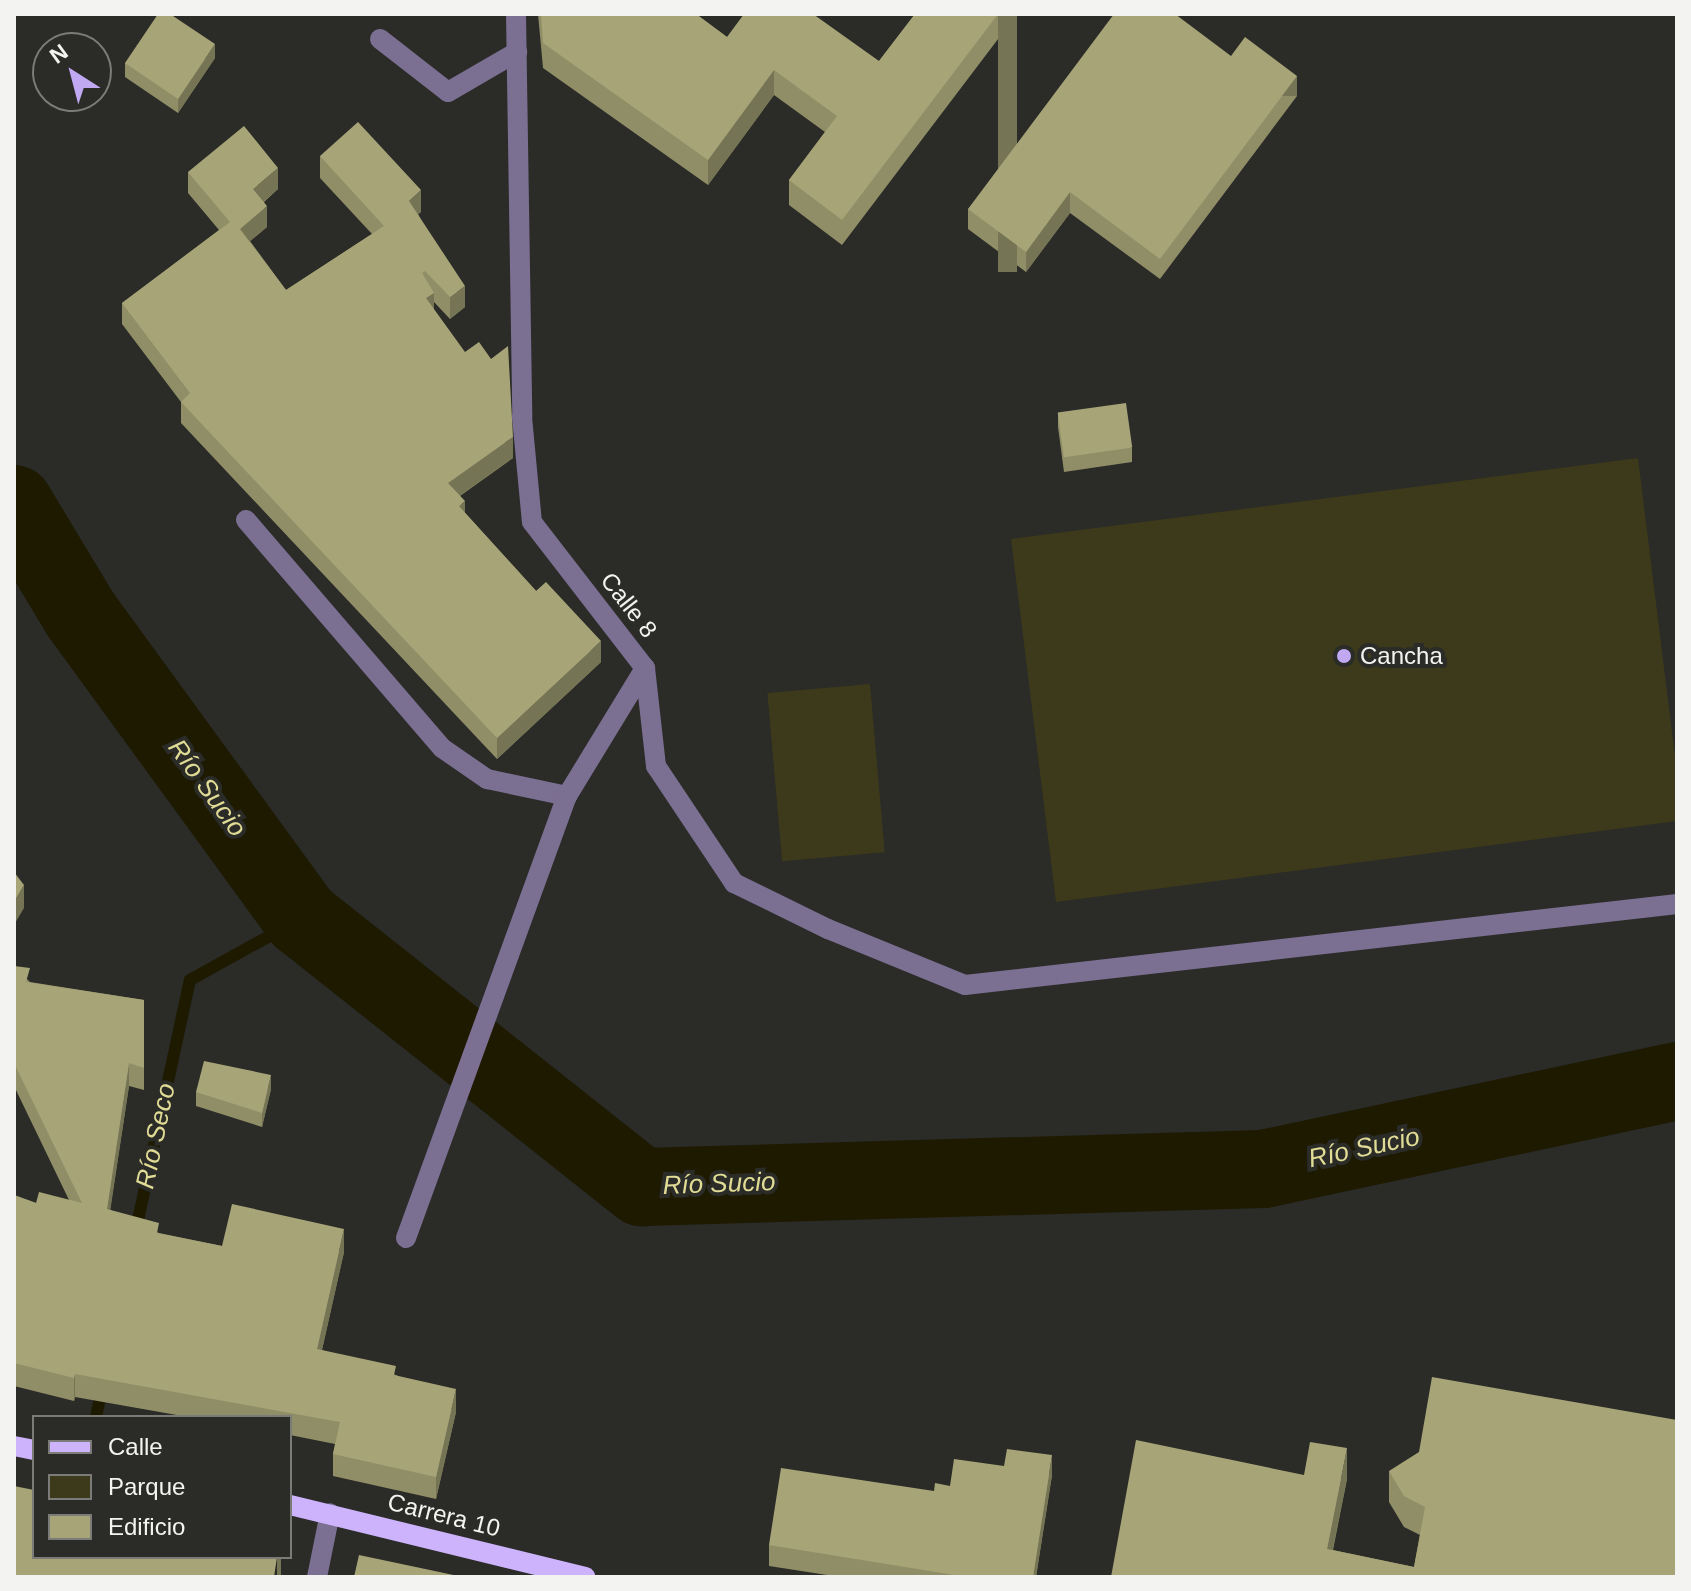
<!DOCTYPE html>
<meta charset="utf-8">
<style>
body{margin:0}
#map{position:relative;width:1691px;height:1591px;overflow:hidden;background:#2b2b28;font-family:Arial,sans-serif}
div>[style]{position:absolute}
.green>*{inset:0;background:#3c3a1a;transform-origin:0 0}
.stream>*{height:12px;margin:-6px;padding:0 6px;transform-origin:6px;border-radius:6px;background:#1d1a00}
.river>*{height:78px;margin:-39px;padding:0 39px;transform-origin:39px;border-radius:39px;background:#1d1a00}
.minor>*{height:20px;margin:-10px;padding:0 10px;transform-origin:10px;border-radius:10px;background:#7b6f92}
.major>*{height:20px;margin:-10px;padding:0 10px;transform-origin:10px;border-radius:10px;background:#ccb3fb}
.wall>*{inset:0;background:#908e67}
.shaded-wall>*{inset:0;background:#757454;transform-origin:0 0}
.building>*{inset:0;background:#a7a578;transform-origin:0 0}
.dots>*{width:22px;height:22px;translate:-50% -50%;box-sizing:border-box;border:4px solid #2b2b28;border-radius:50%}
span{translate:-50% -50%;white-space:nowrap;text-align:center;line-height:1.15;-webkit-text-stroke:8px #2b2b28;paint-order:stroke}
.street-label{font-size:24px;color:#f3f3f1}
.poi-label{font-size:24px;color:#f3f3f1}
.left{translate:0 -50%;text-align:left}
.water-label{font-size:26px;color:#e0dc95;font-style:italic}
.frame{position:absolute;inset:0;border:16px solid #f3f3f1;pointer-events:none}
.legend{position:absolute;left:32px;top:1415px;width:260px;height:144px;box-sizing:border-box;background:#2b2b28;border:2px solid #7b7b78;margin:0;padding:10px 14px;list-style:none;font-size:24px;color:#f3f3f1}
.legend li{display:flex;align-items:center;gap:16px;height:40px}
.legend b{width:40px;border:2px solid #7b7b78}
.north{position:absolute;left:32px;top:32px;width:80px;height:80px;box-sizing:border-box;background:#2b2b28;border:2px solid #7b7b78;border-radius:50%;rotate:324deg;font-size:22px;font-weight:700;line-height:32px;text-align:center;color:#f3f3f1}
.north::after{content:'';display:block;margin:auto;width:28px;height:36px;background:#c1a8f3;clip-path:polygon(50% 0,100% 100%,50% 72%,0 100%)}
</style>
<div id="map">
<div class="green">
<div style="clip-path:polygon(1638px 458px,1677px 772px,1677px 821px,1056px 902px,1011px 539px)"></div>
<div style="left:870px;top:684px;width:169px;height:103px;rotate:85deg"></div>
</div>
<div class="stream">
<div style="left:135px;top:1234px;width:260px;rotate:-77.8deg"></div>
<div style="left:190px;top:980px;width:128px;rotate:-29deg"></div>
<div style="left:96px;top:1417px;width:33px;rotate:-78deg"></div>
</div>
<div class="river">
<div style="left:14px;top:504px;width:130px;rotate:58.9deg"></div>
<div style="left:81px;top:615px;width:375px;rotate:53.9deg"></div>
<div style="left:302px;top:918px;width:434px;rotate:38.4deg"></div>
<div style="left:642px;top:1187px;width:621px;rotate:-1.66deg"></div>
<div style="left:1263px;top:1169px;width:423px;rotate:-12deg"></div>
</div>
<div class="minor">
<div style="left:516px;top:14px;width:403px;rotate:89.1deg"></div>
<div style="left:522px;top:417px;width:105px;rotate:84.6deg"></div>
<div style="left:532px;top:522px;width:185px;rotate:52.3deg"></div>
<div style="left:380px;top:39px;width:86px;rotate:37.9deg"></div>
<div style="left:448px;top:92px;width:80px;rotate:-30.1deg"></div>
<div style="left:246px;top:520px;width:301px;rotate:49.3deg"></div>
<div style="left:442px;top:748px;width:55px;rotate:34.6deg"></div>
<div style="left:487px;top:779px;width:82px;rotate:12deg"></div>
<div style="left:645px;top:668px;width:99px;rotate:83.6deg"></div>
<div style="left:656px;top:766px;width:141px;rotate:56.3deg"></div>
<div style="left:734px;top:883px;width:105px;rotate:26.1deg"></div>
<div style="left:828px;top:929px;width:148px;rotate:22.2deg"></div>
<div style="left:965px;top:985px;width:717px;rotate:-6.49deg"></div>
<div style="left:406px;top:1238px;width:470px;rotate:-70deg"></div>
<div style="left:567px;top:796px;width:150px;rotate:-58.6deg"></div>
<div style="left:317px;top:1577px;width:65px;rotate:-78.5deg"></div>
</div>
<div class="major">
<div style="left:14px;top:1446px;width:20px;rotate:11deg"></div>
<div style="left:290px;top:1505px;width:304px;rotate:13.7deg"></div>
</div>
<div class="wall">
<div style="clip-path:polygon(538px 14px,696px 14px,727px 37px,879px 61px,915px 14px,1017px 14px,842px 245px,789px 205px,789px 180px,825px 132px,774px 95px,708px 185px,543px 68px)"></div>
<div style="clip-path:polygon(1231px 56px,1297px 96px,1160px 279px,1070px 213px,1026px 272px,968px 229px,968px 209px)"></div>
<div style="clip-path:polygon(215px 58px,178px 113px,125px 77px,125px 63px)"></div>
<div style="clip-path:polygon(320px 156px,421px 212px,418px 214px,465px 307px,450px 319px,434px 302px,434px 310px,513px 458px,460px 496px,465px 513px,601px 662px,497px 759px,181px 423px,181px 402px,122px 324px,122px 303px,219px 230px,188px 193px,188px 172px,278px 189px,264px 202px,267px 227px,250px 241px,286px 290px,372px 234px,320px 178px)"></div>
<div style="clip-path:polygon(1058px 413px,1132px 448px,1132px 462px,1064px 472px,1058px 427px)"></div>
<div style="clip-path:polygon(14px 966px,30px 982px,144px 1000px,144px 1090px,129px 1086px,110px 1210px,159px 1233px,222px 1246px,344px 1252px,322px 1350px,396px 1375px,456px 1412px,436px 1499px,333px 1476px,333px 1454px,335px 1444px,290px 1435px,290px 1417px,188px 1417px,75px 1397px,74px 1401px,14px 1386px,14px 1195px,36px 1203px,69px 1200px,14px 1086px)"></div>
<div style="clip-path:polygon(271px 1089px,262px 1127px,196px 1106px,196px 1092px)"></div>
<div style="clip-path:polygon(1389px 1471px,1677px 1577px,1111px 1577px,1304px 1475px,1347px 1479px,1333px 1550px,1414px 1567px,1420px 1535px,1404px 1527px,1389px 1502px)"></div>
<div style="clip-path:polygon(1052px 1475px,1036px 1577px,840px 1577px,769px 1566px,769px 1545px,950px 1486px)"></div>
</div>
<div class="shaded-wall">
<div style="left:998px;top:14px;width:19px;height:258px"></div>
<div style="clip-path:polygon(215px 44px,215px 58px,178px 113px,178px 99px)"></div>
<div style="clip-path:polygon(774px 70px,774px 95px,708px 185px,708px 160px)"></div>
<div style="left:1297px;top:76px;width:20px;height:229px;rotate:90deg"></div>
<div style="clip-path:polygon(278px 168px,278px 189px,253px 210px,253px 189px)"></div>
<div style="clip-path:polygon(421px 190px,421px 212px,409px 222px,409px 201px)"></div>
<div style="clip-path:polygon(1070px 192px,1070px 213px,1026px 272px,1026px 252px)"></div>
<div style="clip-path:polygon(267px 206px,267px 227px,240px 250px,240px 229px)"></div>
<div style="clip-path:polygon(465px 286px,465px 307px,450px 319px,450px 297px)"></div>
<div style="clip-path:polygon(434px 293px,434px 314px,426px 298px)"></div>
<div style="clip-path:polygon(513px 437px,513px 458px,448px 504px,448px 483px)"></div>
<div style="clip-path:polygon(465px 501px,465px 522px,459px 506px)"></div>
<div style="clip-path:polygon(601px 641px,601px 662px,497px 759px,497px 738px)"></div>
<div style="clip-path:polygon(24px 885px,24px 908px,14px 925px,14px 902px)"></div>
<div style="clip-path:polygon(129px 1063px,129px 1086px,107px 1232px,107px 1209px)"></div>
<div style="clip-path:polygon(271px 1075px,271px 1089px,262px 1127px,262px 1113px)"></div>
<div style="clip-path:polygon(344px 1229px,344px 1252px,317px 1372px,317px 1349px)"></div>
<div style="clip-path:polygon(75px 1374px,75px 1397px,74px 1401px,74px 1378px)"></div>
<div style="clip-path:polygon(456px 1389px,456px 1412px,436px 1499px,436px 1477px)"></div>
<div style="clip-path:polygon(1347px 1448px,1347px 1479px,1327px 1577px,1327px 1549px)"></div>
<div style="clip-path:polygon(1052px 1455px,1052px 1475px,1036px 1577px,1033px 1577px)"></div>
<div style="left:277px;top:1557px;width:4px;height:20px"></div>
</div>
<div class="building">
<div style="clip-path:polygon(158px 14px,170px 14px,215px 44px,178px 99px,125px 63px)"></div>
<div style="clip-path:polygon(541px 14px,696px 14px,727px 37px,744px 14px,813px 14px,879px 61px,915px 14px,998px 14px,842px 220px,789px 180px,837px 116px,774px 70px,708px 160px,543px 43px)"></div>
<div style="clip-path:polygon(1114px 14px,1175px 14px,1231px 56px,1245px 37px,1297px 76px,1160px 259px,1070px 192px,1026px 252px,968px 209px)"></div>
<div style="clip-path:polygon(358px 122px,421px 190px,409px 201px,465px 286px,450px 297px,425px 271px,422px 273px,434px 293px,426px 298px,465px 352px,479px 342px,491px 359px,508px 346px,513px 437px,448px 483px,465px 501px,459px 506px,536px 591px,546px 582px,601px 641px,497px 738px,181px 402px,190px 393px,122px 303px,230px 222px,188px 172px,244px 126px,278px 168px,253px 189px,267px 206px,240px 229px,286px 290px,384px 226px,320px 156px)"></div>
<div style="left:1126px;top:403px;width:45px;height:69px;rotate:82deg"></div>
<div style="clip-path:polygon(14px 872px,24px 885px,14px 902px)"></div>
<div style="clip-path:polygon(14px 966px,30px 968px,26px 982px,144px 1000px,144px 1068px,129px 1063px,107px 1209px,159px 1223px,157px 1233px,222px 1246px,232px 1204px,344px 1229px,317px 1349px,396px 1366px,394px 1375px,456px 1389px,436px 1477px,333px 1454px,340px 1422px,75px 1374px,74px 1378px,14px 1363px,14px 1195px,36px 1203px,39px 1192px,82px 1203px,14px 1063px)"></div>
<div style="clip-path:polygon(204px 1061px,271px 1075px,262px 1113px,196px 1092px)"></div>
<div style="clip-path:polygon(1432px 1377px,1677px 1420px,1677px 1577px,1111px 1577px,1136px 1440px,1304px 1475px,1310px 1442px,1347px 1448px,1327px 1549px,1414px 1567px,1425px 1507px,1404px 1496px,1389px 1471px,1419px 1452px)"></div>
<div style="clip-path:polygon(1007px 1449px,1052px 1455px,1033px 1577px,967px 1577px,769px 1545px,781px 1468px,934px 1491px,935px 1483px,950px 1486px,954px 1459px,1004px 1466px)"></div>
<div style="clip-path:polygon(14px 1486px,34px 1490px,34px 1557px,277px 1557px,274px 1577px,14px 1577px)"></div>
<div style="clip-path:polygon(359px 1555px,463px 1577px,354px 1577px)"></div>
</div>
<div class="dots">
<div style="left:1344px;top:656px;background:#c1a8f3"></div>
</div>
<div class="street-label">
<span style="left:629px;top:605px;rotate:52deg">Calle 8</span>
<span style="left:444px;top:1515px;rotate:14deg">Carrera 10</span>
</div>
<div class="poi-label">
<span class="left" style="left:1360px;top:656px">Cancha</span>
</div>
<div class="water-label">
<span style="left:207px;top:788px;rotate:54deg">Río Sucio</span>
<span style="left:156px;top:1136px;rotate:-78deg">Río Seco</span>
<span style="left:1364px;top:1148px;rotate:-12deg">Río Sucio</span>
<span style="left:719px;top:1184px;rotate:-2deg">Río Sucio</span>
</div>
<div class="frame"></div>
<ul class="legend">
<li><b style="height:10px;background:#ccb3fb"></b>Calle</li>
<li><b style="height:22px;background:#3c3a1a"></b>Parque</li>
<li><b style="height:22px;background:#a7a578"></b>Edificio</li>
</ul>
<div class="north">N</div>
</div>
